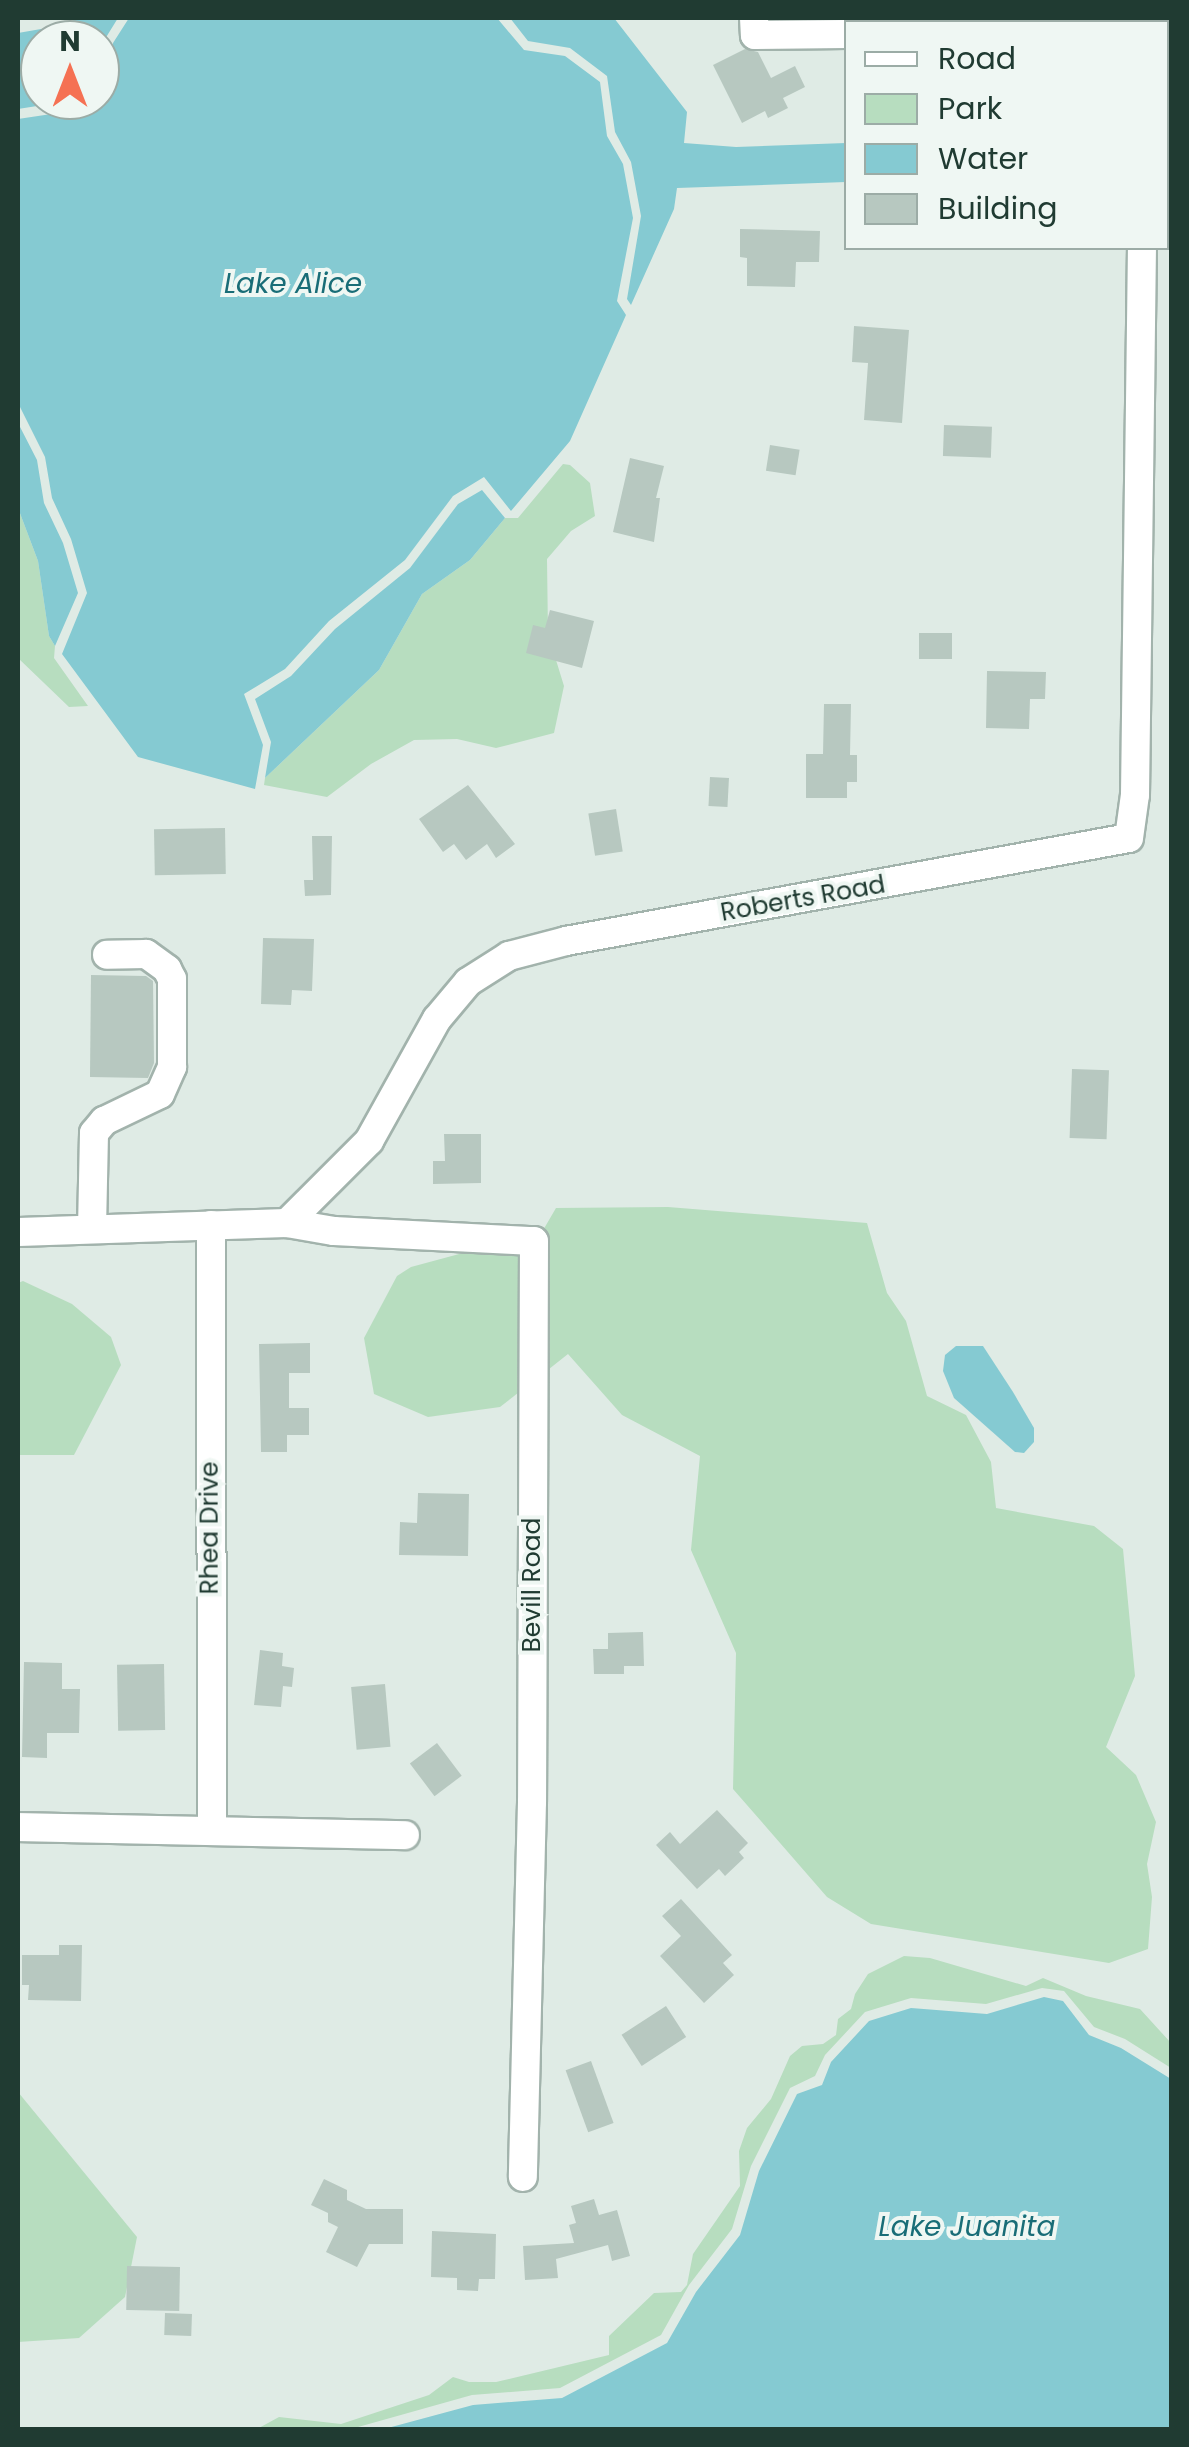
<!DOCTYPE html>
<style>
body{margin:0}
#map{position:relative;width:1189px;height:2447px;overflow:hidden;background:#dfebe5;font-family:Poppins,sans-serif}
div>[style]{position:absolute}
.green>*{inset:0;background:#b7ddbf}
.water>*{inset:0;background:#85cad2}
.building>*{inset:0;background:#b7c8c0;transform-origin:0 0}
.roads{filter:drop-shadow(2px 0 #a2b3ac) drop-shadow(-2px 0 #a2b3ac) drop-shadow(0 2px #a2b3ac) drop-shadow(0 -2px #a2b3ac)}
.minor>*{height:28px;margin:-14px;padding:0 14px;transform-origin:14px;border-radius:14px;background:#fff}
span{translate:-50% -50%;white-space:nowrap;text-align:center;line-height:1.15;-webkit-text-stroke:8px #eff7f3;paint-order:stroke}
.street-label{font-size:25px;color:#203b32}
.water-label{font-size:28px;color:#196d77;font-style:italic}
.frame{position:absolute;inset:0;border:20px solid #203b32;pointer-events:none}
.legend{position:absolute;left:844px;top:20px;width:325px;height:230px;box-sizing:border-box;background:#eff7f3;border:2px solid #9caca6;margin:0;padding:12px 18px;list-style:none;font-size:30px;color:#203b32}
.legend li{display:flex;align-items:center;gap:20px;height:50px}
.legend b{width:50px;border:2px solid #9caca6}
.north{position:absolute;left:20px;top:20px;width:100px;height:100px;box-sizing:border-box;background:#eff7f3;border:2px solid #9caca6;border-radius:50%;rotate:0deg;font-size:28px;font-weight:700;line-height:40px;text-align:center;color:#203b32}
.north::after{content:'';display:block;margin:auto;width:35px;height:45px;background:#f57153;clip-path:polygon(50% 0,100% 100%,50% 72%,0 100%)}
</style>
<div id="map">
<div class="green">
<div style="clip-path:polygon(1165px 18px,1172px 18px,1171px 240px,1166px 238px)"></div>
<div style="clip-path:polygon(563px 464px,570px 465px,590px 483px,595px 516px,571px 531px,547px 559px,548px 634px,564px 686px,554px 733px,496px 748px,457px 739px,414px 740px,371px 764px,327px 797px,264px 785px,265px 778px,379px 670px,422px 594px,470px 560px,505px 518px,518px 518px)"></div>
<div style="clip-path:polygon(18px 508px,38px 561px,49px 636px,55px 646px,54px 658px,88px 706px,69px 707px,18px 658px)"></div>
<div style="clip-path:polygon(668px 1207px,867px 1223px,887px 1293px,906px 1321px,927px 1396px,966px 1415px,991px 1462px,996px 1508px,1094px 1526px,1123px 1549px,1135px 1676px,1106px 1747px,1136px 1775px,1156px 1822px,1147px 1864px,1152px 1897px,1148px 1949px,1109px 1963px,871px 1924px,827px 1897px,733px 1789px,736px 1653px,691px 1550px,700px 1456px,622px 1415px,568px 1354px,544px 1373px,542px 1232px,556px 1208px)"></div>
<div style="clip-path:polygon(474px 1250px,524px 1252px,523px 1389px,500px 1407px,428px 1417px,374px 1394px,364px 1338px,397px 1276px,411px 1267px)"></div>
<div style="clip-path:polygon(23px 1281px,72px 1304px,111px 1337px,121px 1365px,74px 1455px,18px 1455px,18px 1283px)"></div>
<div style="clip-path:polygon(904px 1956px,930px 1958px,1026px 1986px,1043px 1978px,1086px 1996px,1140px 2009px,1171px 2043px,1171px 2068px,1125px 2039px,1094px 2027px,1064px 1991px,1042px 1988px,986px 2004px,911px 1998px,865px 2012px,825px 2055px,815px 2076px,790px 2088px,751px 2166px,732px 2229px,689px 2285px,661px 2335px,560px 2388px,472px 2395px,351px 2429px,257px 2429px,279px 2417px,341px 2424px,429px 2395px,453px 2377px,469px 2382px,496px 2382px,609px 2355px,609px 2336px,654px 2293px,681px 2292px,687px 2285px,693px 2254px,740px 2186px,739px 2151px,747px 2128px,771px 2099px,790px 2056px,802px 2046px,823px 2044px,836px 2035px,838px 2019px,851px 2009px,855px 1994px,868px 1974px)"></div>
<div style="clip-path:polygon(18px 2092px,137px 2237px,125px 2297px,79px 2338px,18px 2342px)"></div>
</div>
<div class="water">
<div style="clip-path:polygon(78px 18px,118px 18px,105px 39px,101px 70px,100px 40px,40px 40px,40px 100px,75px 100px,18px 109px,18px 33px,64px 25px)"></div>
<div style="clip-path:polygon(129px 18px,497px 18px,524px 50px,565px 56px,600px 82px,607px 136px,623px 164px,633px 218px,617px 301px,626px 315px,570px 441px,511px 511px,484px 477px,453px 496px,405px 560px,329px 621px,285px 669px,244px 694px,263px 745px,255px 789px,138px 757px,62px 654px,87px 593px,71px 539px,52px 498px,45px 457px,18px 403px,18px 119px,78px 110px,87px 100px,100px 100px,100px 86px,110px 75px,113px 43px)"></div>
<div style="clip-path:polygon(510px 18px,614px 18px,687px 112px,684px 143px,736px 147px,846px 143px,846px 182px,677px 188px,674px 209px,631px 305px,627px 299px,641px 216px,631px 162px,615px 132px,607px 76px,570px 48px,528px 41px)"></div>
<div style="clip-path:polygon(18px 423px,37px 460px,44px 503px,63px 543px,78px 593px,55px 646px,49px 636px,38px 561px,18px 508px)"></div>
<div style="clip-path:polygon(482px 490px,505px 518px,470px 560px,422px 594px,379px 670px,265px 778px,271px 742px,255px 699px,291px 676px,335px 629px,410px 568px,458px 504px)"></div>
<div style="clip-path:polygon(956px 1346px,983px 1346px,1013px 1392px,1034px 1428px,1034px 1442px,1024px 1453px,1015px 1452px,954px 1398px,943px 1371px,945px 1355px)"></div>
<div style="clip-path:polygon(1044px 1997px,1063px 2001px,1089px 2035px,1121px 2048px,1171px 2079px,1171px 2429px,384px 2429px,473px 2405px,562px 2398px,667px 2343px,696px 2292px,740px 2235px,759px 2171px,797px 2094px,822px 2085px,831px 2062px,869px 2021px,911px 2008px,987px 2014px)"></div>
</div>
<div class="building">
<div style="clip-path:polygon(745px 49px,758px 52px,771px 78px,795px 66px,805px 87px,783px 98px,788px 108px,768px 118px,765px 111px,742px 123px,713px 65px)"></div>
<div style="clip-path:polygon(740px 229px,820px 231px,819px 262px,796px 262px,795px 287px,747px 286px,747px 258px,740px 257px)"></div>
<div style="clip-path:polygon(854px 326px,909px 330px,902px 423px,864px 420px,868px 363px,852px 362px)"></div>
<div style="left:944px;top:425px;width:48px;height:31px;rotate:2deg"></div>
<div style="left:770px;top:445px;width:30px;height:26px;rotate:9deg"></div>
<div style="clip-path:polygon(630px 458px,664px 466px,656px 498px,660px 498px,654px 542px,613px 532px)"></div>
<div style="clip-path:polygon(550px 610px,594px 621px,582px 668px,526px 653px,533px 625px,545px 628px)"></div>
<div style="left:952px;top:633px;width:26px;height:33px;rotate:90deg"></div>
<div style="clip-path:polygon(987px 671px,1046px 672px,1045px 699px,1030px 699px,1029px 729px,986px 728px)"></div>
<div style="clip-path:polygon(824px 704px,851px 704px,850px 755px,857px 755px,857px 782px,847px 782px,847px 798px,806px 798px,806px 754px,823px 754px)"></div>
<div style="left:710px;top:777px;width:19px;height:29px;rotate:3deg"></div>
<div style="clip-path:polygon(468px 785px,515px 844px,496px 858px,487px 844px,466px 860px,454px 844px,443px 852px,419px 819px)"></div>
<div style="left:616px;top:809px;width:43px;height:28px;rotate:81deg"></div>
<div style="left:225px;top:828px;width:46px;height:71px;rotate:89deg"></div>
<div style="clip-path:polygon(312px 836px,332px 836px,331px 895px,305px 896px,304px 880px,313px 880px)"></div>
<div style="clip-path:polygon(263px 938px,314px 939px,312px 991px,292px 990px,291px 1005px,261px 1004px)"></div>
<div style="clip-path:polygon(91px 975px,146px 976px,153px 981px,154px 1063px,148px 1078px,90px 1077px)"></div>
<div style="left:1072px;top:1069px;width:37px;height:69px;rotate:2deg"></div>
<div style="clip-path:polygon(444px 1134px,481px 1134px,481px 1183px,433px 1184px,433px 1161px,445px 1161px)"></div>
<div style="clip-path:polygon(310px 1343px,310px 1373px,289px 1373px,289px 1408px,309px 1408px,309px 1435px,287px 1435px,287px 1452px,261px 1452px,259px 1344px)"></div>
<div style="clip-path:polygon(418px 1493px,469px 1494px,468px 1556px,399px 1555px,400px 1522px,417px 1523px)"></div>
<div style="clip-path:polygon(643px 1632px,644px 1666px,624px 1666px,624px 1674px,594px 1674px,593px 1649px,608px 1649px,608px 1633px)"></div>
<div style="clip-path:polygon(260px 1650px,283px 1653px,282px 1666px,294px 1668px,292px 1687px,283px 1686px,281px 1707px,254px 1705px)"></div>
<div style="clip-path:polygon(24px 1662px,62px 1663px,62px 1689px,80px 1689px,79px 1733px,47px 1733px,47px 1758px,22px 1757px)"></div>
<div style="left:164px;top:1664px;width:66px;height:47px;rotate:89deg"></div>
<div style="left:385px;top:1684px;width:63px;height:34px;rotate:85deg"></div>
<div style="left:437px;top:1743px;width:41px;height:34px;rotate:53deg"></div>
<div style="clip-path:polygon(717px 1810px,748px 1843px,739px 1852px,744px 1858px,725px 1876px,719px 1869px,697px 1889px,656px 1845px,670px 1832px,680px 1844px)"></div>
<div style="clip-path:polygon(681px 1899px,732px 1955px,723px 1963px,734px 1975px,704px 2003px,660px 1956px,681px 1936px,662px 1916px)"></div>
<div style="clip-path:polygon(59px 1945px,82px 1945px,81px 2001px,28px 2000px,29px 1985px,22px 1985px,22px 1955px,59px 1955px)"></div>
<div style="left:666px;top:2006px;width:37px;height:53px;rotate:57deg"></div>
<div style="left:591px;top:2061px;width:66px;height:27px;rotate:70deg"></div>
<div style="clip-path:polygon(324px 2179px,347px 2190px,347px 2200px,366px 2209px,403px 2209px,403px 2244px,369px 2244px,357px 2267px,326px 2252px,338px 2227px,328px 2222px,328px 2213px,311px 2205px)"></div>
<div style="clip-path:polygon(594px 2199px,599px 2215px,617px 2210px,630px 2256px,612px 2261px,608px 2245px,556px 2259px,558px 2278px,525px 2280px,523px 2246px,574px 2243px,569px 2225px,576px 2223px,571px 2206px)"></div>
<div style="clip-path:polygon(432px 2231px,496px 2234px,495px 2279px,479px 2279px,478px 2291px,457px 2290px,457px 2278px,431px 2277px)"></div>
<div style="left:127px;top:2266px;width:53px;height:44px;rotate:1deg"></div>
<div style="left:165px;top:2313px;width:27px;height:22px;rotate:2deg"></div>
</div>
<div class="roads">
<div class="minor">
<div style="left:754px;top:18px;width:17px;rotate:87deg"></div>
<div style="left:755px;top:35px;width:91px;rotate:-0.6deg"></div>
<div style="left:1144px;top:22px;width:4px;rotate:-76deg"></div>
<div style="left:287px;top:1223px;width:48px;rotate:9.7deg"></div>
<div style="left:334px;top:1231px;width:200px;rotate:2.9deg"></div>
<div style="left:534px;top:1241px;width:561px;rotate:90.2deg"></div>
<div style="left:532px;top:1802px;width:375px;rotate:91.4deg"></div>
<div style="left:211px;top:1225px;width:606px;rotate:89.91deg"></div>
<div style="left:92px;top:1229px;width:96px;rotate:-88.8deg"></div>
<div style="left:94px;top:1133px;width:16px;rotate:-50deg"></div>
<div style="left:104px;top:1121px;width:62px;rotate:-25.7deg"></div>
<div style="left:160px;top:1094px;width:30px;rotate:-66deg"></div>
<div style="left:172px;top:1067px;width:88px;rotate:-90deg"></div>
<div style="left:172px;top:979px;width:11px;rotate:-117deg"></div>
<div style="left:167px;top:969px;width:26px;rotate:-144deg"></div>
<div style="left:146px;top:954px;width:39px;rotate:179deg"></div>
<div style="left:18px;top:1232px;width:269px;rotate:-1.9deg"></div>
<div style="left:287px;top:1223px;width:116px;rotate:-45deg"></div>
<div style="left:369px;top:1141px;width:140px;rotate:-60.9deg"></div>
<div style="left:437px;top:1019px;width:48px;rotate:-50deg"></div>
<div style="left:468px;top:982px;width:49px;rotate:-32.4deg"></div>
<div style="left:509px;top:956px;width:59px;rotate:-14.7deg"></div>
<div style="left:566px;top:941px;width:572px;rotate:-10.37deg"></div>
<div style="left:1129px;top:838px;width:43px;rotate:-82.1deg"></div>
<div style="left:1135px;top:795px;width:547px;rotate:-89.27deg"></div>
<div style="left:18px;top:1827px;width:387px;rotate:1.2deg"></div>
</div>
</div>
<div class="street-label">
<span style="left:803px;top:899px;rotate:-10deg">Roberts Road</span>
<span style="left:210px;top:1528px;rotate:-90deg">Rhea Drive</span>
<span style="left:532px;top:1585px;rotate:-90deg">Bevill Road</span>
</div>
<div class="water-label">
<span style="left:293px;top:284px">Lake Alice</span>
<span style="left:967px;top:2227px">Lake Juanita</span>
</div>
<div class="frame"></div>
<ul class="legend">
<li><b style="height:12px;background:#fff"></b>Road</li>
<li><b style="height:28px;background:#b7ddbf"></b>Park</li>
<li><b style="height:28px;background:#85cad2"></b>Water</li>
<li><b style="height:28px;background:#b7c8c0"></b>Building</li>
</ul>
<div class="north">N</div>
</div>
